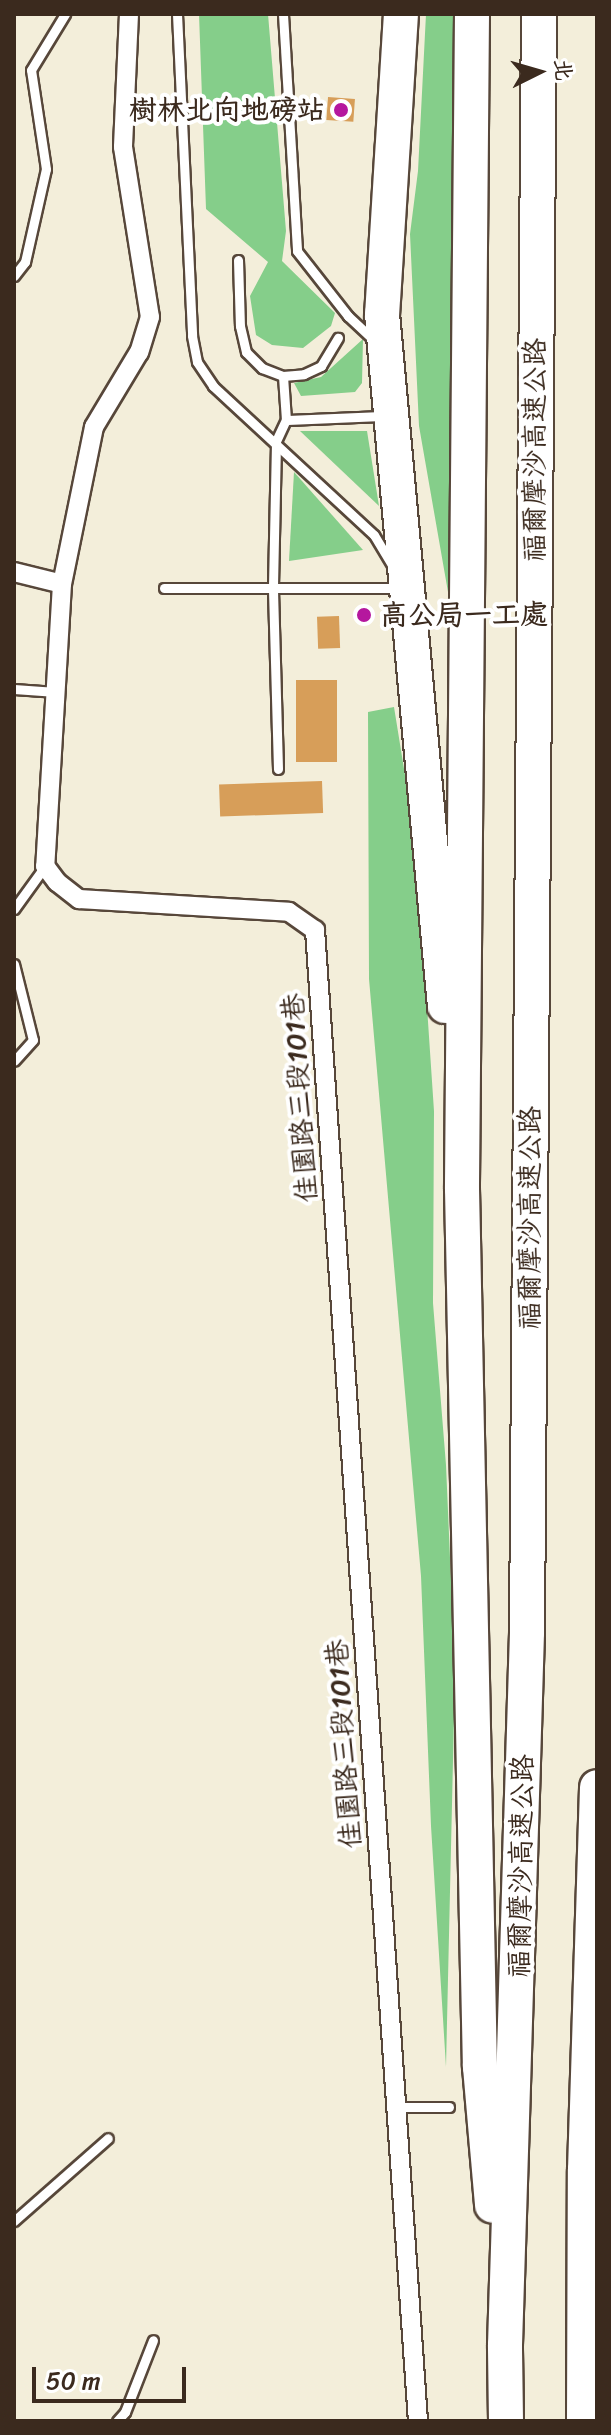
<!DOCTYPE html>
<meta charset="utf-8">
<style>
body{margin:0}
#map{position:relative;width:611px;height:2435px;overflow:hidden;background:#f3eeda;font-family:Sriracha,"LXGW WenKai TC",sans-serif}
div>[style]{position:absolute}
.green>*{inset:0;background:#85ce8a}
.building>*{inset:0;background:#d79e59;transform-origin:0 0}
.roads{filter:drop-shadow(2px 0 #57473a) drop-shadow(-2px 0 #57473a) drop-shadow(0 2px #57473a) drop-shadow(0 -2px #57473a)}
.lane>*{height:9px;margin:-4.5px;padding:0 4.5px;transform-origin:4.5px;border-radius:4.5px;background:#fff}
.street>*{height:18px;margin:-9px;padding:0 9px;transform-origin:9px;border-radius:9px;background:#fff}
.highway>*{height:34px;margin:-17px;padding:0 17px;transform-origin:17px;border-radius:17px;background:#fff}
.dots>*{width:22px;height:22px;translate:-50% -50%;box-sizing:border-box;border:4px solid #fff;border-radius:50%}
span{translate:-50% -50%;white-space:nowrap;text-align:center;line-height:1.15;-webkit-text-stroke:8px #fff;paint-order:stroke}
.poi-label{font-size:28px;color:#3b2a1e;font-weight:700}
.right{translate:-100% -50%;text-align:right}
.left{translate:0 -50%;text-align:left}
.street-label{font-size:28px;color:#3b2a1e}
.frame{position:absolute;inset:0;border:16px solid #3b2a1e;pointer-events:none}
.north{position:absolute;left:499px;top:32px;width:80px;height:80px;-webkit-text-stroke:6px #fff;paint-order:stroke;rotate:85deg;font-size:22px;font-weight:700;line-height:32px;text-align:center;color:#3b2a1e}
.north::after{content:'';display:block;margin:auto;width:28px;height:36px;background:#3b2a1e;clip-path:polygon(50% 0,100% 100%,50% 72%,0 100%)}
.scale{position:absolute;left:32px;top:2367px;width:154px;height:36px;box-sizing:border-box;border:4px solid #3b2a1e;border-top:0;padding-left:10px;font-size:24px;line-height:28px;white-space:nowrap;color:#3b2a1e;-webkit-text-stroke:6px #fff;paint-order:stroke}
</style>
<div id="map">
<div class="green">
<div style="clip-path:polygon(199px 14px,268px 14px,286px 231px,282px 261px,335px 313px,331px 326px,303px 348px,272px 345px,256px 335px,250px 296px,268px 262px,206px 209px)"></div>
<div style="clip-path:polygon(426px 14px,456px 14px,453px 476px,448px 592px,419px 426px,410px 234px,418px 171px)"></div>
<div style="clip-path:polygon(363px 339px,362px 383px,355px 392px,301px 396px,294px 383px,321px 377px)"></div>
<div style="clip-path:polygon(300px 431px,367px 431px,379px 506px)"></div>
<div style="clip-path:polygon(294px 472px,363px 550px,289px 561px)"></div>
<div style="clip-path:polygon(394px 707px,416px 843px,434px 1111px,433px 1303px,446px 1465px,455px 1673px,446px 2067px,431px 1826px,421px 1576px,369px 979px,368px 712px)"></div>
</div>
<div class="building">
<div style="left:328px;top:97px;width:27px;height:23px;rotate:4deg"></div>
<div style="left:339px;top:616px;width:32px;height:22px;rotate:88deg"></div>
<div style="left:296px;top:680px;width:41px;height:82px"></div>
<div style="left:322px;top:781px;width:32px;height:103px;rotate:88deg"></div>
</div>
<div class="roads">
<div class="lane">
<div style="left:177px;top:14px;width:322px;rotate:87.3deg"></div>
<div style="left:192px;top:336px;width:26px;rotate:79deg"></div>
<div style="left:197px;top:362px;width:29px;rotate:56deg"></div>
<div style="left:213px;top:386px;width:219px;rotate:42.8deg"></div>
<div style="left:374px;top:535px;width:37px;rotate:59deg"></div>
<div style="left:283px;top:14px;width:237px;rotate:86.6deg"></div>
<div style="left:297px;top:251px;width:83px;rotate:51.9deg"></div>
<div style="left:348px;top:316px;width:37px;rotate:43deg"></div>
<div style="left:238px;top:260px;width:66px;rotate:88.3deg"></div>
<div style="left:240px;top:326px;width:27px;rotate:77deg"></div>
<div style="left:246px;top:352px;width:23px;rotate:45deg"></div>
<div style="left:262px;top:368px;width:22px;rotate:21deg"></div>
<div style="left:14px;top:276px;width:18px;rotate:-52deg"></div>
<div style="left:25px;top:262px;width:95px;rotate:-77.3deg"></div>
<div style="left:46px;top:169px;width:100px;rotate:-98.6deg"></div>
<div style="left:31px;top:70px;width:66px;rotate:-58.7deg"></div>
<div style="left:286px;top:420px;width:44px;rotate:-93.9deg"></div>
<div style="left:283px;top:376px;width:21px;rotate:-5deg"></div>
<div style="left:304px;top:374px;width:19px;rotate:-25deg"></div>
<div style="left:321px;top:366px;width:33px;rotate:-59deg"></div>
<div style="left:164px;top:588px;width:237px"></div>
<div style="left:14px;top:689px;width:42px;rotate:4.1deg"></div>
<div style="left:278px;top:769px;width:183px;rotate:-91.6deg"></div>
<div style="left:273px;top:586px;width:145px;rotate:-88.8deg"></div>
<div style="left:276px;top:441px;width:23px;rotate:-65deg"></div>
<div style="left:286px;top:420px;width:97px;rotate:-2.4deg"></div>
<div style="left:14px;top:909px;width:53px;rotate:-54.2deg"></div>
<div style="left:14px;top:964px;width:78px;rotate:76deg"></div>
<div style="left:33px;top:1040px;width:28px;rotate:132deg"></div>
<div style="left:396px;top:2107px;width:53px"></div>
<div style="left:14px;top:2221px;width:125px;rotate:-41.4deg"></div>
<div style="left:117px;top:2421px;width:12px;rotate:-48deg"></div>
<div style="left:125px;top:2412px;width:77px;rotate:-68.7deg"></div>
</div>
<div class="street">
<div style="left:129px;top:14px;width:133px;rotate:92.6deg"></div>
<div style="left:123px;top:147px;width:172px;rotate:81deg"></div>
<div style="left:150px;top:317px;width:37px;rotate:107deg"></div>
<div style="left:139px;top:352px;width:87px;rotate:121deg"></div>
<div style="left:94px;top:427px;width:160px;rotate:101.5deg"></div>
<div style="left:62px;top:584px;width:283px;rotate:93.4deg"></div>
<div style="left:45px;top:866px;width:20px;rotate:53deg"></div>
<div style="left:57px;top:882px;width:28px;rotate:38deg"></div>
<div style="left:79px;top:899px;width:210px;rotate:3.5deg"></div>
<div style="left:289px;top:912px;width:32px;rotate:35deg"></div>
<div style="left:315px;top:930px;width:1495px;rotate:86.05deg"></div>
<div style="left:14px;top:572px;width:49px;rotate:14deg"></div>
</div>
<div class="highway">
<div style="left:401px;top:14px;width:301px;rotate:93.6deg"></div>
<div style="left:382px;top:314px;width:695px;rotate:84.8deg"></div>
<div style="left:472px;top:14px;width:1175px;rotate:90.49deg"></div>
<div style="left:462px;top:1189px;width:878px;rotate:88.83deg"></div>
<div style="left:480px;top:2067px;width:139px;rotate:85deg"></div>
<div style="left:506px;top:2421px;width:76px;rotate:-90.8deg"></div>
<div style="left:505px;top:2345px;width:713px;rotate:-88.23deg"></div>
<div style="left:527px;top:1632px;width:1618px;rotate:-89.58deg"></div>
<div style="left:584px;top:2421px;width:251px;rotate:-89.8deg"></div>
<div style="left:585px;top:2170px;width:383px;rotate:-88.2deg"></div>
</div>
</div>
<div class="dots">
<div style="left:341px;top:110px;background:#b5179e"></div>
<div style="left:364px;top:615px;background:#b5179e"></div>
</div>
<div class="poi-label">
<span class="right" style="left:325px;top:110px">樹林北向地磅站</span>
<span class="left" style="left:380px;top:615px">高公局一工處</span>
</div>
<div class="street-label">
<span style="left:535px;top:450px;rotate:-90deg">福爾摩沙高速公路</span>
<span style="left:300px;top:1098px;rotate:-94deg">佳園路三段101巷</span>
<span style="left:530px;top:1218px;rotate:-90deg">福爾摩沙高速公路</span>
<span style="left:344px;top:1744px;rotate:-94deg">佳園路三段101巷</span>
<span style="left:521px;top:1866px;rotate:-89deg">福爾摩沙高速公路</span>
</div>
<div class="frame"></div>
<div class="north">北</div>
<div class="scale">50 m</div>
</div>
